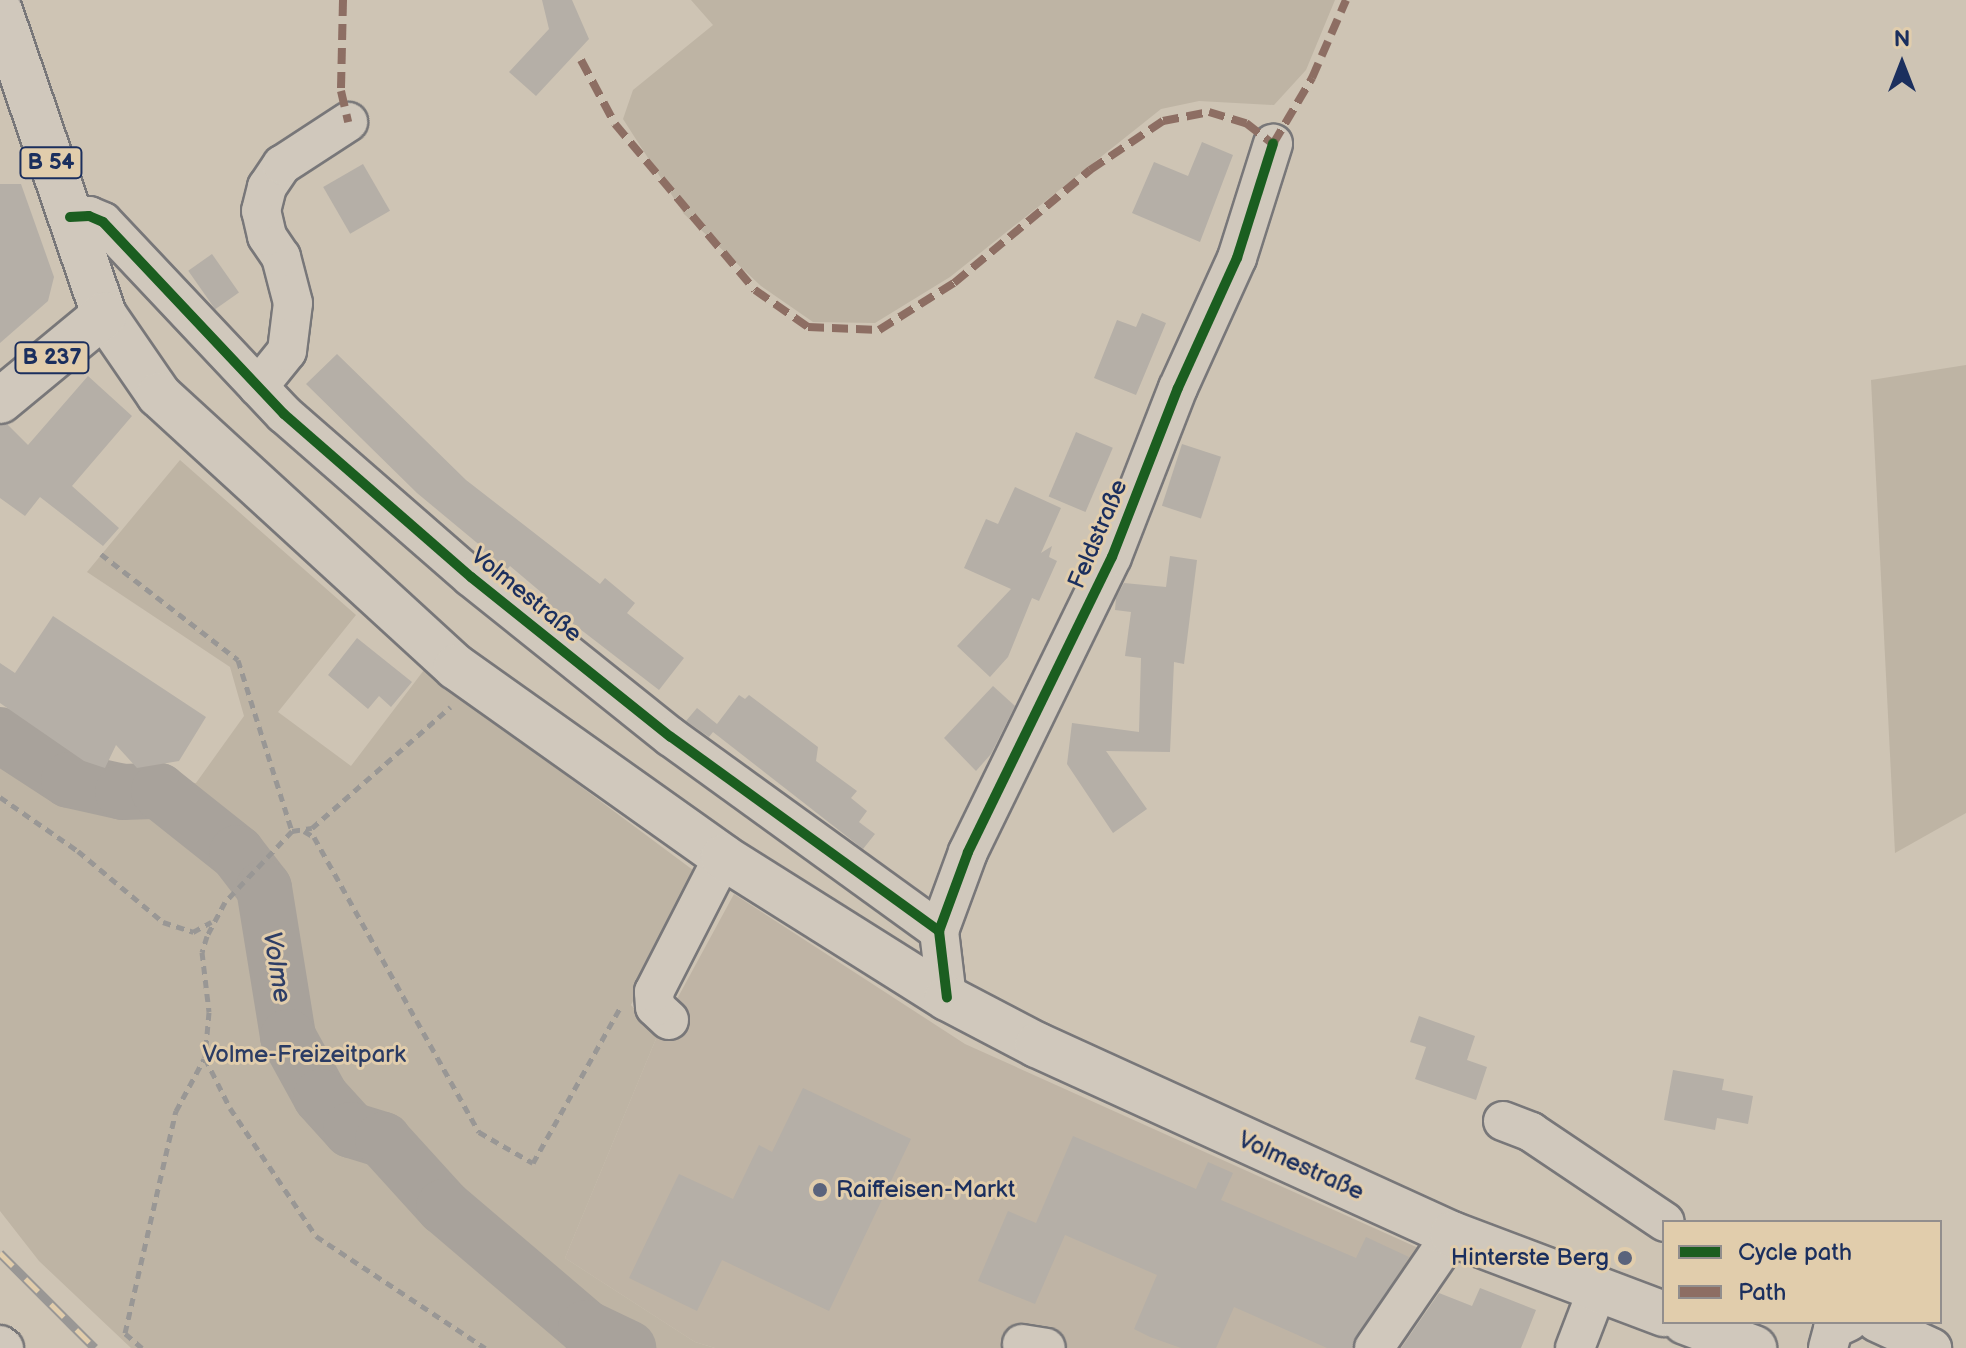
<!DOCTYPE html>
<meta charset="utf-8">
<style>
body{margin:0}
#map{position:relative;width:1966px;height:1348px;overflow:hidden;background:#cec4b4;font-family:"Balsamiq Sans",sans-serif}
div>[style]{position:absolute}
.built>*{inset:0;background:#bfb4a5}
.green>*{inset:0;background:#beb4a4}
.river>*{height:56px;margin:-28px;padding:0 28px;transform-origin:28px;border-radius:28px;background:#a8a29b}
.building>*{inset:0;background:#b5afa7;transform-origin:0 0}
.path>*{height:5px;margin-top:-2.5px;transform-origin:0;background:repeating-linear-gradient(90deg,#999795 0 8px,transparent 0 14px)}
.roads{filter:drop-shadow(2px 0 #787779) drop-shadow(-2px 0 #787779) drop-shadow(0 2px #787779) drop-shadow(0 -2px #787779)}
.minor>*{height:38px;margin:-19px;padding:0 19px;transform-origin:19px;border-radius:19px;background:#d0c8bc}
.major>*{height:44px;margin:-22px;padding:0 22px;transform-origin:22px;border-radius:22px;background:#d0c8bc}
.rail>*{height:9px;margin-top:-4.5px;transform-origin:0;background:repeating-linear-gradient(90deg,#e1cdac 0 18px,#999795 0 36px);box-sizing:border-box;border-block:2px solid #999795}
.quiet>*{height:8px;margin-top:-4px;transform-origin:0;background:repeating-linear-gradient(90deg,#8d6e63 0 16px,transparent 0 24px)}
.cycleway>*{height:10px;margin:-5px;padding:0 5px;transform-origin:5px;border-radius:5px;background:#1b5e20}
.dots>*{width:22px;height:22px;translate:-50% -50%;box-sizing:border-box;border:4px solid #e1cdac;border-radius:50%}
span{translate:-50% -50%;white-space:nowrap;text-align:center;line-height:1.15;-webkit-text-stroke:6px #e1cdac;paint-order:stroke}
.shield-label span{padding:2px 6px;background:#e1cdac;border:2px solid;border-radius:6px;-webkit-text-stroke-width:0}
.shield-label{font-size:22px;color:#1b2f5e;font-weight:700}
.street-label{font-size:24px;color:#1b2f5e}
.park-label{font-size:24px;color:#2b3c64}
.poi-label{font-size:24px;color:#1b2f5e}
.left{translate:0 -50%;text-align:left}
.right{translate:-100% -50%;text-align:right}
.water-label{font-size:26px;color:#2e3e66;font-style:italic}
.legend{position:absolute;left:1662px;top:1220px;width:280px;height:104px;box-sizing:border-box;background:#e1cdac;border:2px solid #928e8d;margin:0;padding:10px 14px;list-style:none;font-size:24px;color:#1b2f5e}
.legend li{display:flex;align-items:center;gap:16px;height:40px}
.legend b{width:40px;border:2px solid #928e8d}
.north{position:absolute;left:1862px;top:24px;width:80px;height:80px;-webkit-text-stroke:6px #e1cdac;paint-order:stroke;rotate:0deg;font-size:22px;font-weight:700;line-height:32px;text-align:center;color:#1b2f5e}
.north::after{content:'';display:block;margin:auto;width:28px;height:36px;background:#1b2f5e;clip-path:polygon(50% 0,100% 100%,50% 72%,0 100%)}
</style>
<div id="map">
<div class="built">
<div style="clip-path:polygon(734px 894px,965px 1044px,1425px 1251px,1372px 1348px,715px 1348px,695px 1342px,565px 1258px,658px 1034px)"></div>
</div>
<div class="green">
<div style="clip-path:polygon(691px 0,1335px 0,1306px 70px,1274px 105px,1199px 101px,1161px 109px,950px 277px,875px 323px,813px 322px,761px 286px,684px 214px,623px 119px,633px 90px,713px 25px)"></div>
<div style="clip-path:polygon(1966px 365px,1966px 813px,1895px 853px,1871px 380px)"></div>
<div style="clip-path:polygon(180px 460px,356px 615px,278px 712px,351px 766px,424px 670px,697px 873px,631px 1005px,658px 1034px,565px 1258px,695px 1342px,715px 1348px,131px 1348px,39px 1261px,0 1211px,0 720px,57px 761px,134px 780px,196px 783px,244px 716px,230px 667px,87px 572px)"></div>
</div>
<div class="river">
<div style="left:0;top:735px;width:82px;rotate:33.1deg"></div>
<div style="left:69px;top:780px;width:55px;rotate:12.5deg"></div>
<div style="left:123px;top:792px;width:36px;rotate:-2deg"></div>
<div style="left:159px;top:791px;width:100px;rotate:38.5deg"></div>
<div style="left:237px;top:853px;width:44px;rotate:52.4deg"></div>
<div style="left:264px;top:888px;width:151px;rotate:80.8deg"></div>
<div style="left:288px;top:1037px;width:68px;rotate:61.2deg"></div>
<div style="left:321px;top:1097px;width:45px;rotate:47.7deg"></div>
<div style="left:351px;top:1130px;width:34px;rotate:17deg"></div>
<div style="left:383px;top:1140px;width:91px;rotate:47.7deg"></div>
<div style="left:444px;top:1207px;width:187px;rotate:40.4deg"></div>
<div style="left:586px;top:1328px;width:47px;rotate:25.5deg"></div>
</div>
<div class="building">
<div style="clip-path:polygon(542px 0,572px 0,589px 39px,536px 96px,509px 72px,549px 29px)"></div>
<div style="clip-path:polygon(1202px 142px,1233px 155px,1200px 242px,1132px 213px,1154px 162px,1188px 176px)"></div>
<div style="left:363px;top:164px;width:54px;height:46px;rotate:60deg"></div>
<div style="clip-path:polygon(0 184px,21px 184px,54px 277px,48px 301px,0 343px)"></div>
<div style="left:212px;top:254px;width:47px;height:29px;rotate:55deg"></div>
<div style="clip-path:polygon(1142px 313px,1166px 323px,1136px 395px,1094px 378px,1117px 320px,1136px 327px)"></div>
<div style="clip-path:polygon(337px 354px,466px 480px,600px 584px,605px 578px,635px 603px,627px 613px,684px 658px,659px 690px,545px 602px,548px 598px,510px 566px,503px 574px,485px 560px,476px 552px,482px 547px,417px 493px,306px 384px)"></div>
<div style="clip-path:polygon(88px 376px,132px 416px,72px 486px,119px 528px,103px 546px,40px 497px,25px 516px,0 498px,0 425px,7px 424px,28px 445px)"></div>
<div style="left:1076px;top:432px;width:40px;height:70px;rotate:23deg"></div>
<div style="left:1182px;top:444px;width:41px;height:65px;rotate:18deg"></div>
<div style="clip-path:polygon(1015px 487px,1061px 508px,1041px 553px,1052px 546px,1049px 557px,1057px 561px,1039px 601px,1032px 598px,1008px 657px,990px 677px,957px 646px,1011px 589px,964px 568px,986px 519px,998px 524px)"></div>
<div style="clip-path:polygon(1170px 556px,1197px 560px,1184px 664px,1174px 662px,1170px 752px,1106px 751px,1147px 809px,1113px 833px,1067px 764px,1072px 723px,1139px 732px,1141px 658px,1125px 656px,1131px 612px,1115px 610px,1116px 598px,1124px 583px,1166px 587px)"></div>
<div style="clip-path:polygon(53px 616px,206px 717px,179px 761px,137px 768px,116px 745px,105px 768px,84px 761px,0 703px,0 663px,15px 673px)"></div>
<div style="clip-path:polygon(357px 638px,412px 682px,391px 707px,379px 696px,368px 709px,328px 675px)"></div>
<div style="clip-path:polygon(993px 686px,1015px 706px,991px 754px,976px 771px,944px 738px)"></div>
<div style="clip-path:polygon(739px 695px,745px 699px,749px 695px,818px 747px,816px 761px,857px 791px,851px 798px,867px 811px,859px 822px,875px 834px,863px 849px,713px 732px,709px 737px,686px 721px,697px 708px,717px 724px)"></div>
<div style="clip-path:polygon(1419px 1016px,1475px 1036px,1467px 1060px,1487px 1067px,1476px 1100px,1415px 1079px,1426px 1047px,1410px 1042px)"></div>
<div style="clip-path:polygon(1673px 1070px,1724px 1079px,1722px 1090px,1753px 1096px,1748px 1124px,1717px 1118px,1715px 1130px,1664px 1120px)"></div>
<div style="clip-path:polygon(803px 1088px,911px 1139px,829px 1311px,722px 1260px,697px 1311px,629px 1278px,679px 1174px,733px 1199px,759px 1145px,772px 1152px)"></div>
<div style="clip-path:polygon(1073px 1136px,1196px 1189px,1208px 1162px,1233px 1173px,1221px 1200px,1356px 1258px,1366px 1237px,1409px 1257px,1352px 1348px,1327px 1348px,1234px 1307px,1216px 1348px,1181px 1348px,1150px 1337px,1134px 1329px,1157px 1275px,1065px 1235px,1035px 1304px,978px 1281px,1008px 1211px,1036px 1223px)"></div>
<div style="clip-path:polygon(1480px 1288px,1536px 1310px,1521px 1348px,1401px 1348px,1439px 1293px,1472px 1306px)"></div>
</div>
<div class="path">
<div style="left:101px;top:554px;width:173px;rotate:37.7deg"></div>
<div style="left:238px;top:660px;width:179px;rotate:72.5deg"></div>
<div style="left:292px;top:831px;width:20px;rotate:-9deg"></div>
<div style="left:312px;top:828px;width:184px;rotate:-41.2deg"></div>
<div style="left:0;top:797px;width:95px;rotate:34.7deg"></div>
<div style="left:78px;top:851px;width:111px;rotate:39.9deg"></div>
<div style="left:163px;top:922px;width:32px;rotate:18deg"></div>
<div style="left:193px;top:932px;width:21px;rotate:-29deg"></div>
<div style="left:292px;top:831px;width:98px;rotate:133.3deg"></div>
<div style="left:225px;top:902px;width:38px;rotate:118deg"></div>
<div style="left:207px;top:936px;width:17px;rotate:107deg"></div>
<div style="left:202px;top:952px;width:60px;rotate:83.3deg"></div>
<div style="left:209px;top:1012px;width:46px;rotate:95deg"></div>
<div style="left:205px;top:1058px;width:56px;rotate:63.4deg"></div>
<div style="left:230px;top:1108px;width:154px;rotate:56.1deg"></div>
<div style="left:316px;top:1236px;width:203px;rotate:33.5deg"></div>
<div style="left:304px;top:831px;width:12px;rotate:31deg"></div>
<div style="left:314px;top:837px;width:338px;rotate:60.8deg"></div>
<div style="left:479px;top:1132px;width:62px;rotate:29.9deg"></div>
<div style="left:533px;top:1163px;width:180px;rotate:-60.7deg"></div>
<div style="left:142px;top:1348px;width:23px;rotate:-139deg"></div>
<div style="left:125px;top:1333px;width:228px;rotate:-77.1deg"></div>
<div style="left:176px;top:1111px;width:59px;rotate:-61.7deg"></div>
</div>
<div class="roads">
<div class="minor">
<div style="left:70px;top:217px;width:19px;rotate:-3deg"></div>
<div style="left:89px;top:216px;width:15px;rotate:23deg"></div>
<div style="left:103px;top:222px;width:264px;rotate:46.7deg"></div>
<div style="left:284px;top:414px;width:248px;rotate:41.1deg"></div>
<div style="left:471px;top:577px;width:256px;rotate:38.7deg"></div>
<div style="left:671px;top:737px;width:331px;rotate:35.9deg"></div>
<div style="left:939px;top:931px;width:67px;rotate:83.2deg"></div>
<div style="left:258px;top:387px;width:46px;rotate:-51.1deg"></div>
<div style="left:287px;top:351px;width:48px;rotate:-82.9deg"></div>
<div style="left:293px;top:303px;width:48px;rotate:-104.6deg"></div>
<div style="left:281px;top:257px;width:25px;rotate:-124deg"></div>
<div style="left:267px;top:236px;width:26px;rotate:-103deg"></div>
<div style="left:261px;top:211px;width:25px;rotate:-76deg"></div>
<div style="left:267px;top:187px;width:27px;rotate:-56deg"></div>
<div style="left:282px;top:165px;width:79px;rotate:-33.1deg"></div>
<div style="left:939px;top:931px;width:84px;rotate:-69.8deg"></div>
<div style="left:968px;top:852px;width:328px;rotate:-64deg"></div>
<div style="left:1112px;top:557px;width:181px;rotate:-68.7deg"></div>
<div style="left:1178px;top:388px;width:143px;rotate:-65.6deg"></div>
<div style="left:1237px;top:258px;width:120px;rotate:-72.5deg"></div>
<div style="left:669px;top:1020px;width:19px;rotate:-137deg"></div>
<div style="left:655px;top:1007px;width:15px;rotate:-94deg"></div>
<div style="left:654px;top:992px;width:152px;rotate:-62.9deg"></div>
<div style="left:1503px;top:1121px;width:30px;rotate:21deg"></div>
<div style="left:1531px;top:1132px;width:161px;rotate:33.9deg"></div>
<div style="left:1876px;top:1322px;width:62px;rotate:24.9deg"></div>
<div style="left:1022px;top:1344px;width:24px;rotate:9deg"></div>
<div style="left:0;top:1345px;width:5px;rotate:37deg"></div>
<div style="left:1374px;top:1348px;width:138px;rotate:-55.6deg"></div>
<div style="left:1575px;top:1348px;width:64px;rotate:-69deg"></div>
<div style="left:1828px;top:1348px;width:20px;rotate:-75deg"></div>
<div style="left:1833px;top:1329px;width:17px;rotate:-25deg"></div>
</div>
<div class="major">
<div style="left:0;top:11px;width:321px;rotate:71.1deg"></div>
<div style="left:104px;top:315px;width:97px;rotate:55.5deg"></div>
<div style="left:159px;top:395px;width:403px;rotate:42.5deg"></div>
<div style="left:456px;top:667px;width:328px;rotate:35.4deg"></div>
<div style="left:723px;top:857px;width:265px;rotate:32.2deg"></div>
<div style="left:947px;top:998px;width:102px;rotate:27.6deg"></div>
<div style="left:1037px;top:1045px;width:456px;rotate:24.5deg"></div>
<div style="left:1452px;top:1234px;width:227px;rotate:20.7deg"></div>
<div style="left:0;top:401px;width:135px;rotate:-39.6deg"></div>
<div style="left:1685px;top:1322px;width:74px;rotate:20.6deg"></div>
</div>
</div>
<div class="rail">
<div style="left:0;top:1253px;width:134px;rotate:45deg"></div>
</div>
<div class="quiet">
<div style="left:343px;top:0;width:91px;rotate:91.3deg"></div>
<div style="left:341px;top:91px;width:32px;rotate:77deg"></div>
<div style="left:581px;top:60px;width:72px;rotate:62deg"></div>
<div style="left:615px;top:124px;width:217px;rotate:49.9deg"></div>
<div style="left:755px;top:290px;width:65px;rotate:34.9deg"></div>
<div style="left:808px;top:327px;width:71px;rotate:2.4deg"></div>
<div style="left:879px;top:330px;width:89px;rotate:-32.1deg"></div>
<div style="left:954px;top:283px;width:177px;rotate:-39.7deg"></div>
<div style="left:1090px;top:170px;width:88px;rotate:-33.9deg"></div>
<div style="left:1163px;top:121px;width:47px;rotate:-11.1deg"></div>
<div style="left:1209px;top:112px;width:39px;rotate:17deg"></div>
<div style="left:1246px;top:123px;width:34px;rotate:38deg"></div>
<div style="left:1273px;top:144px;width:77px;rotate:-59.4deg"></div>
<div style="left:1312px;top:78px;width:85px;rotate:-66.4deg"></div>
</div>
<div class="cycleway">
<div style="left:70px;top:217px;width:19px;rotate:-3deg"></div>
<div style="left:89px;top:216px;width:15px;rotate:23deg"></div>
<div style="left:103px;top:222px;width:264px;rotate:46.7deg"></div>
<div style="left:284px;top:414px;width:248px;rotate:41.1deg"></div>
<div style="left:471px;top:577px;width:256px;rotate:38.7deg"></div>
<div style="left:671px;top:737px;width:331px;rotate:35.9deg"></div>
<div style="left:939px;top:931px;width:67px;rotate:83.2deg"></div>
<div style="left:939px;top:931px;width:84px;rotate:-69.8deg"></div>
<div style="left:968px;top:852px;width:328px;rotate:-64deg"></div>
<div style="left:1112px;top:557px;width:181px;rotate:-68.7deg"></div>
<div style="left:1178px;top:388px;width:143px;rotate:-65.6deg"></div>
<div style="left:1237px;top:258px;width:120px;rotate:-72.5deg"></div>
</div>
<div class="dots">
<div style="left:820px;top:1190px;background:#5a637c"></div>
<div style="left:1625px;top:1258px;background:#5a637c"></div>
</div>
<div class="shield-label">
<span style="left:51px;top:163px">B 54</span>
<span style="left:52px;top:358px">B 237</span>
</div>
<div class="street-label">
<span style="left:1098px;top:534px;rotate:-67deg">Feldstraße</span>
<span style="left:526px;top:595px;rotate:39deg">Volmestraße</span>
<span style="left:1301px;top:1166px;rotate:24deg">Volmestraße</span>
</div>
<div class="park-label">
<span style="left:304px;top:1055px">Volme-Freizeitpark</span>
</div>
<div class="poi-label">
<span class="left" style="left:836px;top:1190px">Raiffeisen-Markt</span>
<span class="right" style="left:1609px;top:1258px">Hinterste Berg</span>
</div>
<div class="water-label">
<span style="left:276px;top:967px;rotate:81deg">Volme</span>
</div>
<ul class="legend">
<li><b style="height:10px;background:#1b5e20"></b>Cycle path</li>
<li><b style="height:10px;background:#8d6e63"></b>Path</li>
</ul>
<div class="north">N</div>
</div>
